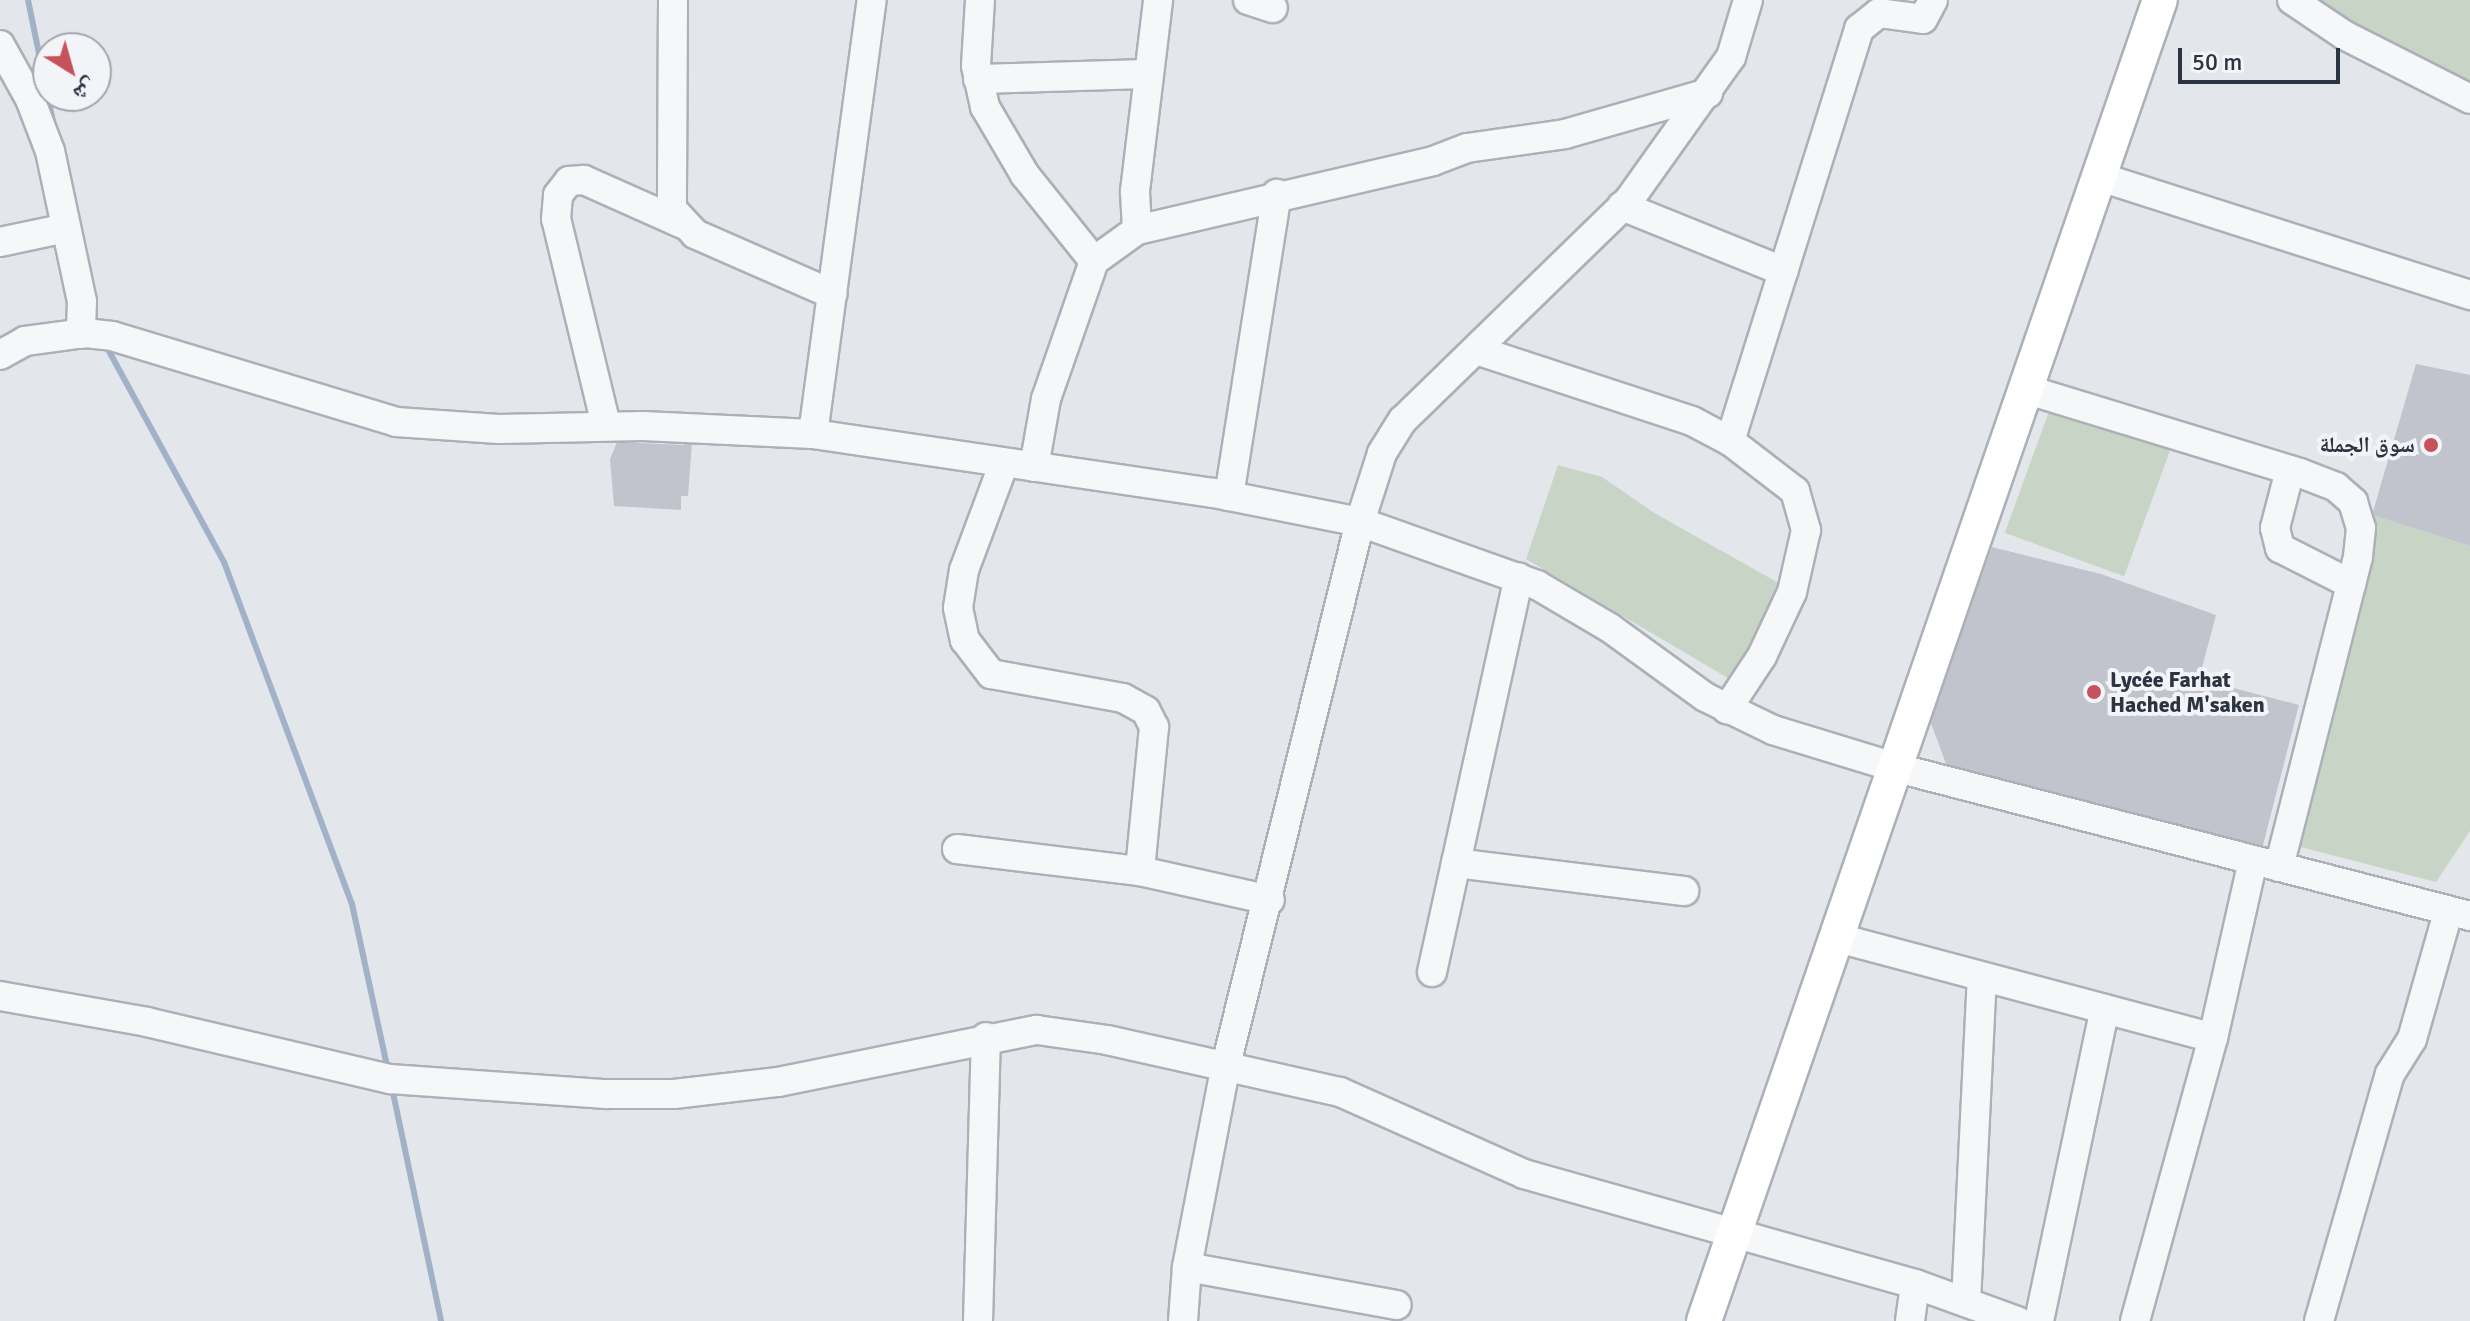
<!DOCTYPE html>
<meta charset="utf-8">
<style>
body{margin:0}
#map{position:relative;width:2470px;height:1321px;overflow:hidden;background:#e3e6ea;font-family:Signika,"Noto Naskh Arabic",sans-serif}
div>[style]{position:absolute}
.green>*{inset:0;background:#c8d4c5;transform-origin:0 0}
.stream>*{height:6px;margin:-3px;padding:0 3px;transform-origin:3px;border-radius:3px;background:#a1b1c7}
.building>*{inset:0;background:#c1c4cd}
.roads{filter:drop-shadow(2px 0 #acb0b7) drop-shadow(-2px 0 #acb0b7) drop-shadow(0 2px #acb0b7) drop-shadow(0 -2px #acb0b7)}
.minor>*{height:28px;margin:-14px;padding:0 14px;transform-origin:14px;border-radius:14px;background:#f6f7f9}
.major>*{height:34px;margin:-17px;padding:0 17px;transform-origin:17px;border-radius:17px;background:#fff}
.dots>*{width:22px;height:22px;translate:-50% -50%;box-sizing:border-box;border:4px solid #f3f4f8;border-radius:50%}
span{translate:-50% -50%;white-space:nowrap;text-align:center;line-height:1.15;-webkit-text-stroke:8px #f3f4f8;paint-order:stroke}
.poi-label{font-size:22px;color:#2c3341;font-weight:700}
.right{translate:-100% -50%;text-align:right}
.left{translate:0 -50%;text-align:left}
.north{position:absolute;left:32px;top:32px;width:80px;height:80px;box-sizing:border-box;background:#f3f4f8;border:2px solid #a3a7af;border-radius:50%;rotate:143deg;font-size:22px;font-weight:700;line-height:32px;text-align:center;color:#2c3341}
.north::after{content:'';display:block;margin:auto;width:28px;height:36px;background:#c6525d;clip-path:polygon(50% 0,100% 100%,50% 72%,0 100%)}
.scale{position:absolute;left:2178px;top:48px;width:162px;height:36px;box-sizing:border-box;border:4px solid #2c3341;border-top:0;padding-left:10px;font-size:24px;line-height:28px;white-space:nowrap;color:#2c3341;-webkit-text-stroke:6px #f3f4f8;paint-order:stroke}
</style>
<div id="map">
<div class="green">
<div style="clip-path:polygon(2315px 0,2470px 0,2470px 87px,2375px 41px)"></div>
<div style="left:2051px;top:406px;width:127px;height:135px;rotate:20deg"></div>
<div style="clip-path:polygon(1558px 465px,1602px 477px,1656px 514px,1784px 586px,1733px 681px,1526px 559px)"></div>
<div style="clip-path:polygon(2372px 515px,2470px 546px,2470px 831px,2436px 882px,2293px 845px)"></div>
</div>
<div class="stream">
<div style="left:28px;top:0;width:125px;rotate:78.4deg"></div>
<div style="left:104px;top:342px;width:251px;rotate:61.4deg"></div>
<div style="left:224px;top:562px;width:365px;rotate:69.5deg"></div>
<div style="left:352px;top:904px;width:170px;rotate:77.8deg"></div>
<div style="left:392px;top:1088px;width:238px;rotate:78.1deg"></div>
</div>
<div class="building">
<div style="clip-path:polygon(2416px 364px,2470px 375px,2470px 546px,2372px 515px)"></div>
<div style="clip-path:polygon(684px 441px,692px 442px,688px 496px,681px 496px,681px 510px,614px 506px,610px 459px,617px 442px,684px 445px)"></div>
<div style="clip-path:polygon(1992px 547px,2101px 574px,2216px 615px,2199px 679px,2299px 705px,2262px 849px,1948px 769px,1929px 718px)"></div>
</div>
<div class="roads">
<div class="minor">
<div style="left:673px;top:0;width:209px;rotate:90.3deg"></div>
<div style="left:672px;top:209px;width:34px;rotate:47deg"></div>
<div style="left:695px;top:234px;width:150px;rotate:23.7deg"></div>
<div style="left:980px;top:0;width:66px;rotate:93.5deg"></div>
<div style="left:976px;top:66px;width:42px;rotate:77.6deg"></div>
<div style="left:985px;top:107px;width:79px;rotate:59.5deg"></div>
<div style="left:1025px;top:175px;width:110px;rotate:51.3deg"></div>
<div style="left:1248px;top:0;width:26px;rotate:18deg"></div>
<div style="left:2292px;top:0;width:63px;rotate:33.9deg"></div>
<div style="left:2344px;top:35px;width:141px;rotate:26.9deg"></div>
<div style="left:0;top:45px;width:62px;rotate:60.9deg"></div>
<div style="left:30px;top:99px;width:56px;rotate:69deg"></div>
<div style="left:50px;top:151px;width:153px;rotate:78deg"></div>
<div style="left:82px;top:301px;width:33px;rotate:92deg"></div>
<div style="left:978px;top:79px;width:170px;rotate:-1.7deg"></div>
<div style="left:2097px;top:176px;width:392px;rotate:17.7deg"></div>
<div style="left:1622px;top:206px;width:174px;rotate:22deg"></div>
<div style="left:1137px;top:230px;width:304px;rotate:-13.1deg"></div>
<div style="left:1433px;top:161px;width:36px;rotate:-21deg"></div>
<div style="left:1467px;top:148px;width:99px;rotate:-8.1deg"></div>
<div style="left:1565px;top:134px;width:149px;rotate:-16deg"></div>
<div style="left:0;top:242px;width:67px;rotate:-12deg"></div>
<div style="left:1476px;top:350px;width:227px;rotate:18.2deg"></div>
<div style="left:1692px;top:421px;width:43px;rotate:27.8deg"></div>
<div style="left:1730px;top:441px;width:82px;rotate:37.6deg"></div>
<div style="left:1795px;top:491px;width:41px;rotate:74.2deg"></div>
<div style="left:1806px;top:530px;width:64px;rotate:102.7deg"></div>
<div style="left:1792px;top:592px;width:71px;rotate:115.1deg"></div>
<div style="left:1762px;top:656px;width:64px;rotate:123.4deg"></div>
<div style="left:0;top:355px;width:29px;rotate:-29deg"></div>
<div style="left:25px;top:341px;width:61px;rotate:-7.6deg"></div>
<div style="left:85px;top:333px;width:27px;rotate:6deg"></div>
<div style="left:112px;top:336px;width:297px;rotate:16.8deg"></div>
<div style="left:396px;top:422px;width:103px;rotate:3.9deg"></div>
<div style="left:499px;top:429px;width:144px;rotate:-1.2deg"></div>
<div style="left:643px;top:426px;width:170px;rotate:2.7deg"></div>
<div style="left:813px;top:434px;width:405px;rotate:8.4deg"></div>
<div style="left:1214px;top:493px;width:149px;rotate:11.2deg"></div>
<div style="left:1360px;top:522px;width:188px;rotate:19.6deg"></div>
<div style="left:1537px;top:585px;width:85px;rotate:30.5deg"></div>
<div style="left:1610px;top:628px;width:117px;rotate:36deg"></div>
<div style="left:1705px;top:697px;width:76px;rotate:25.9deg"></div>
<div style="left:1773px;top:730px;width:130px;rotate:17deg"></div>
<div style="left:1897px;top:768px;width:592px;rotate:14.48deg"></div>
<div style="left:2025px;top:389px;width:288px;rotate:17deg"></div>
<div style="left:2300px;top:473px;width:39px;rotate:21deg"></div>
<div style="left:2336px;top:487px;width:23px;rotate:41deg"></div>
<div style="left:2353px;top:502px;width:27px;rotate:73deg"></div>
<div style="left:2361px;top:528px;width:29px;rotate:96deg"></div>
<div style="left:2358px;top:557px;width:320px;rotate:104.3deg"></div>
<div style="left:606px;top:425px;width:212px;rotate:-103.6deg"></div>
<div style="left:556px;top:219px;width:24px;rotate:-85deg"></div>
<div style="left:558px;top:195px;width:18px;rotate:-52deg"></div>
<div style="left:569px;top:181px;width:15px;rotate:-4deg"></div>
<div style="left:584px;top:180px;width:108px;rotate:24deg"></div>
<div style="left:813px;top:434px;width:438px;rotate:-82.3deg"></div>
<div style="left:1730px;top:441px;width:432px;rotate:-72.6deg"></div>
<div style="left:1859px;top:29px;width:26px;rotate:-39deg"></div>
<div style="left:1879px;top:13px;width:44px;rotate:7.8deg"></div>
<div style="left:1923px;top:19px;width:21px;rotate:-62deg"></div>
<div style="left:1004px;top:463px;width:114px;rotate:110.5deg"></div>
<div style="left:964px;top:570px;width:38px;rotate:99deg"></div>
<div style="left:958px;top:608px;width:33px;rotate:78deg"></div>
<div style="left:965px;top:640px;width:43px;rotate:52.6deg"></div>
<div style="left:991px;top:674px;width:134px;rotate:10.3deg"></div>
<div style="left:1123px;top:698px;width:26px;rotate:29deg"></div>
<div style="left:1146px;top:711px;width:18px;rotate:63deg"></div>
<div style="left:1154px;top:727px;width:145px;rotate:95.6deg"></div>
<div style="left:1034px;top:467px;width:69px;rotate:-80deg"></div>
<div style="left:1046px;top:399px;width:146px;rotate:-70.8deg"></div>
<div style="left:1094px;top:261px;width:53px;rotate:-35.8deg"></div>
<div style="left:1137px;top:230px;width:39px;rotate:-93deg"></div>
<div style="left:1135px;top:191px;width:192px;rotate:-83.1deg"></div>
<div style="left:2290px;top:470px;width:60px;rotate:104.5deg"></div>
<div style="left:2275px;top:528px;width:21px;rotate:76deg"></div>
<div style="left:2280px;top:548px;width:80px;rotate:26.9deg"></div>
<div style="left:1229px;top:496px;width:306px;rotate:-81deg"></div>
<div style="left:957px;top:849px;width:184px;rotate:6.9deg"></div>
<div style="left:1140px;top:871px;width:133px;rotate:12.6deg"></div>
<div style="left:1456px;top:863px;width:230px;rotate:7deg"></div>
<div style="left:1838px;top:938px;width:388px;rotate:14.9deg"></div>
<div style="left:1432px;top:972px;width:404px;rotate:-77.6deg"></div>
<div style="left:0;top:996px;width:149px;rotate:10deg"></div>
<div style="left:147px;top:1022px;width:250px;rotate:13.2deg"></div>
<div style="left:390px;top:1079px;width:217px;rotate:4deg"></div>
<div style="left:606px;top:1094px;width:68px"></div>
<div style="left:674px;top:1094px;width:105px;rotate:-6.6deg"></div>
<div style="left:778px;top:1082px;width:264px;rotate:-11.4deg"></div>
<div style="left:1037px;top:1030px;width:71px;rotate:8.1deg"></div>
<div style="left:1107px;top:1040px;width:239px;rotate:12.6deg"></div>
<div style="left:1340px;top:1092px;width:201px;rotate:24deg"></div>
<div style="left:1524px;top:1174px;width:406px;rotate:15.7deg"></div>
<div style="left:1915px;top:1284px;width:109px;rotate:19.9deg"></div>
<div style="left:1187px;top:1267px;width:213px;rotate:10.3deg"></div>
<div style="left:1966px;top:1302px;width:325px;rotate:-87.2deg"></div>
<div style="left:978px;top:1321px;width:284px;rotate:-88.4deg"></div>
<div style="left:1183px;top:1321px;width:54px;rotate:-85.8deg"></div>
<div style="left:1187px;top:1267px;width:202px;rotate:-79.1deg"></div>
<div style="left:1225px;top:1069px;width:563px;rotate:-76.14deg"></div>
<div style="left:1360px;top:522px;width:72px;rotate:-72.3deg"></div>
<div style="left:1382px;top:453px;width:39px;rotate:-58deg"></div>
<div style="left:1403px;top:420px;width:315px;rotate:-44.2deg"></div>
<div style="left:1629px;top:200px;width:176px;rotate:-54.5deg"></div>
<div style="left:1731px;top:57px;width:59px;rotate:-73.4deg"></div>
<div style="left:1910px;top:1321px;width:37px;rotate:-82deg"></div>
<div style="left:2039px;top:1321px;width:319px;rotate:-78.1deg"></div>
<div style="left:2135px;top:1321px;width:294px;rotate:-74.6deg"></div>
<div style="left:2213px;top:1038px;width:182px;rotate:-77.3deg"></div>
<div style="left:2319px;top:1321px;width:257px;rotate:-74deg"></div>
<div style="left:2390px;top:1074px;width:41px;rotate:-57.8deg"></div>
<div style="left:2412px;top:1039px;width:131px;rotate:-74.1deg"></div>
</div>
<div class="major">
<div style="left:1704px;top:1321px;width:1397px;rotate:-70.96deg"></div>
</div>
</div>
<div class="dots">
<div style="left:2431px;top:445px;background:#c6525d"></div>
<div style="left:2094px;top:692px;background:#c6525d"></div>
</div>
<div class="poi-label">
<span class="right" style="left:2415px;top:445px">سوق الجملة</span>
<span class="left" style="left:2110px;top:692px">Lycée Farhat<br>Hached M'saken</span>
</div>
<div class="north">ش</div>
<div class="scale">50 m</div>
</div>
